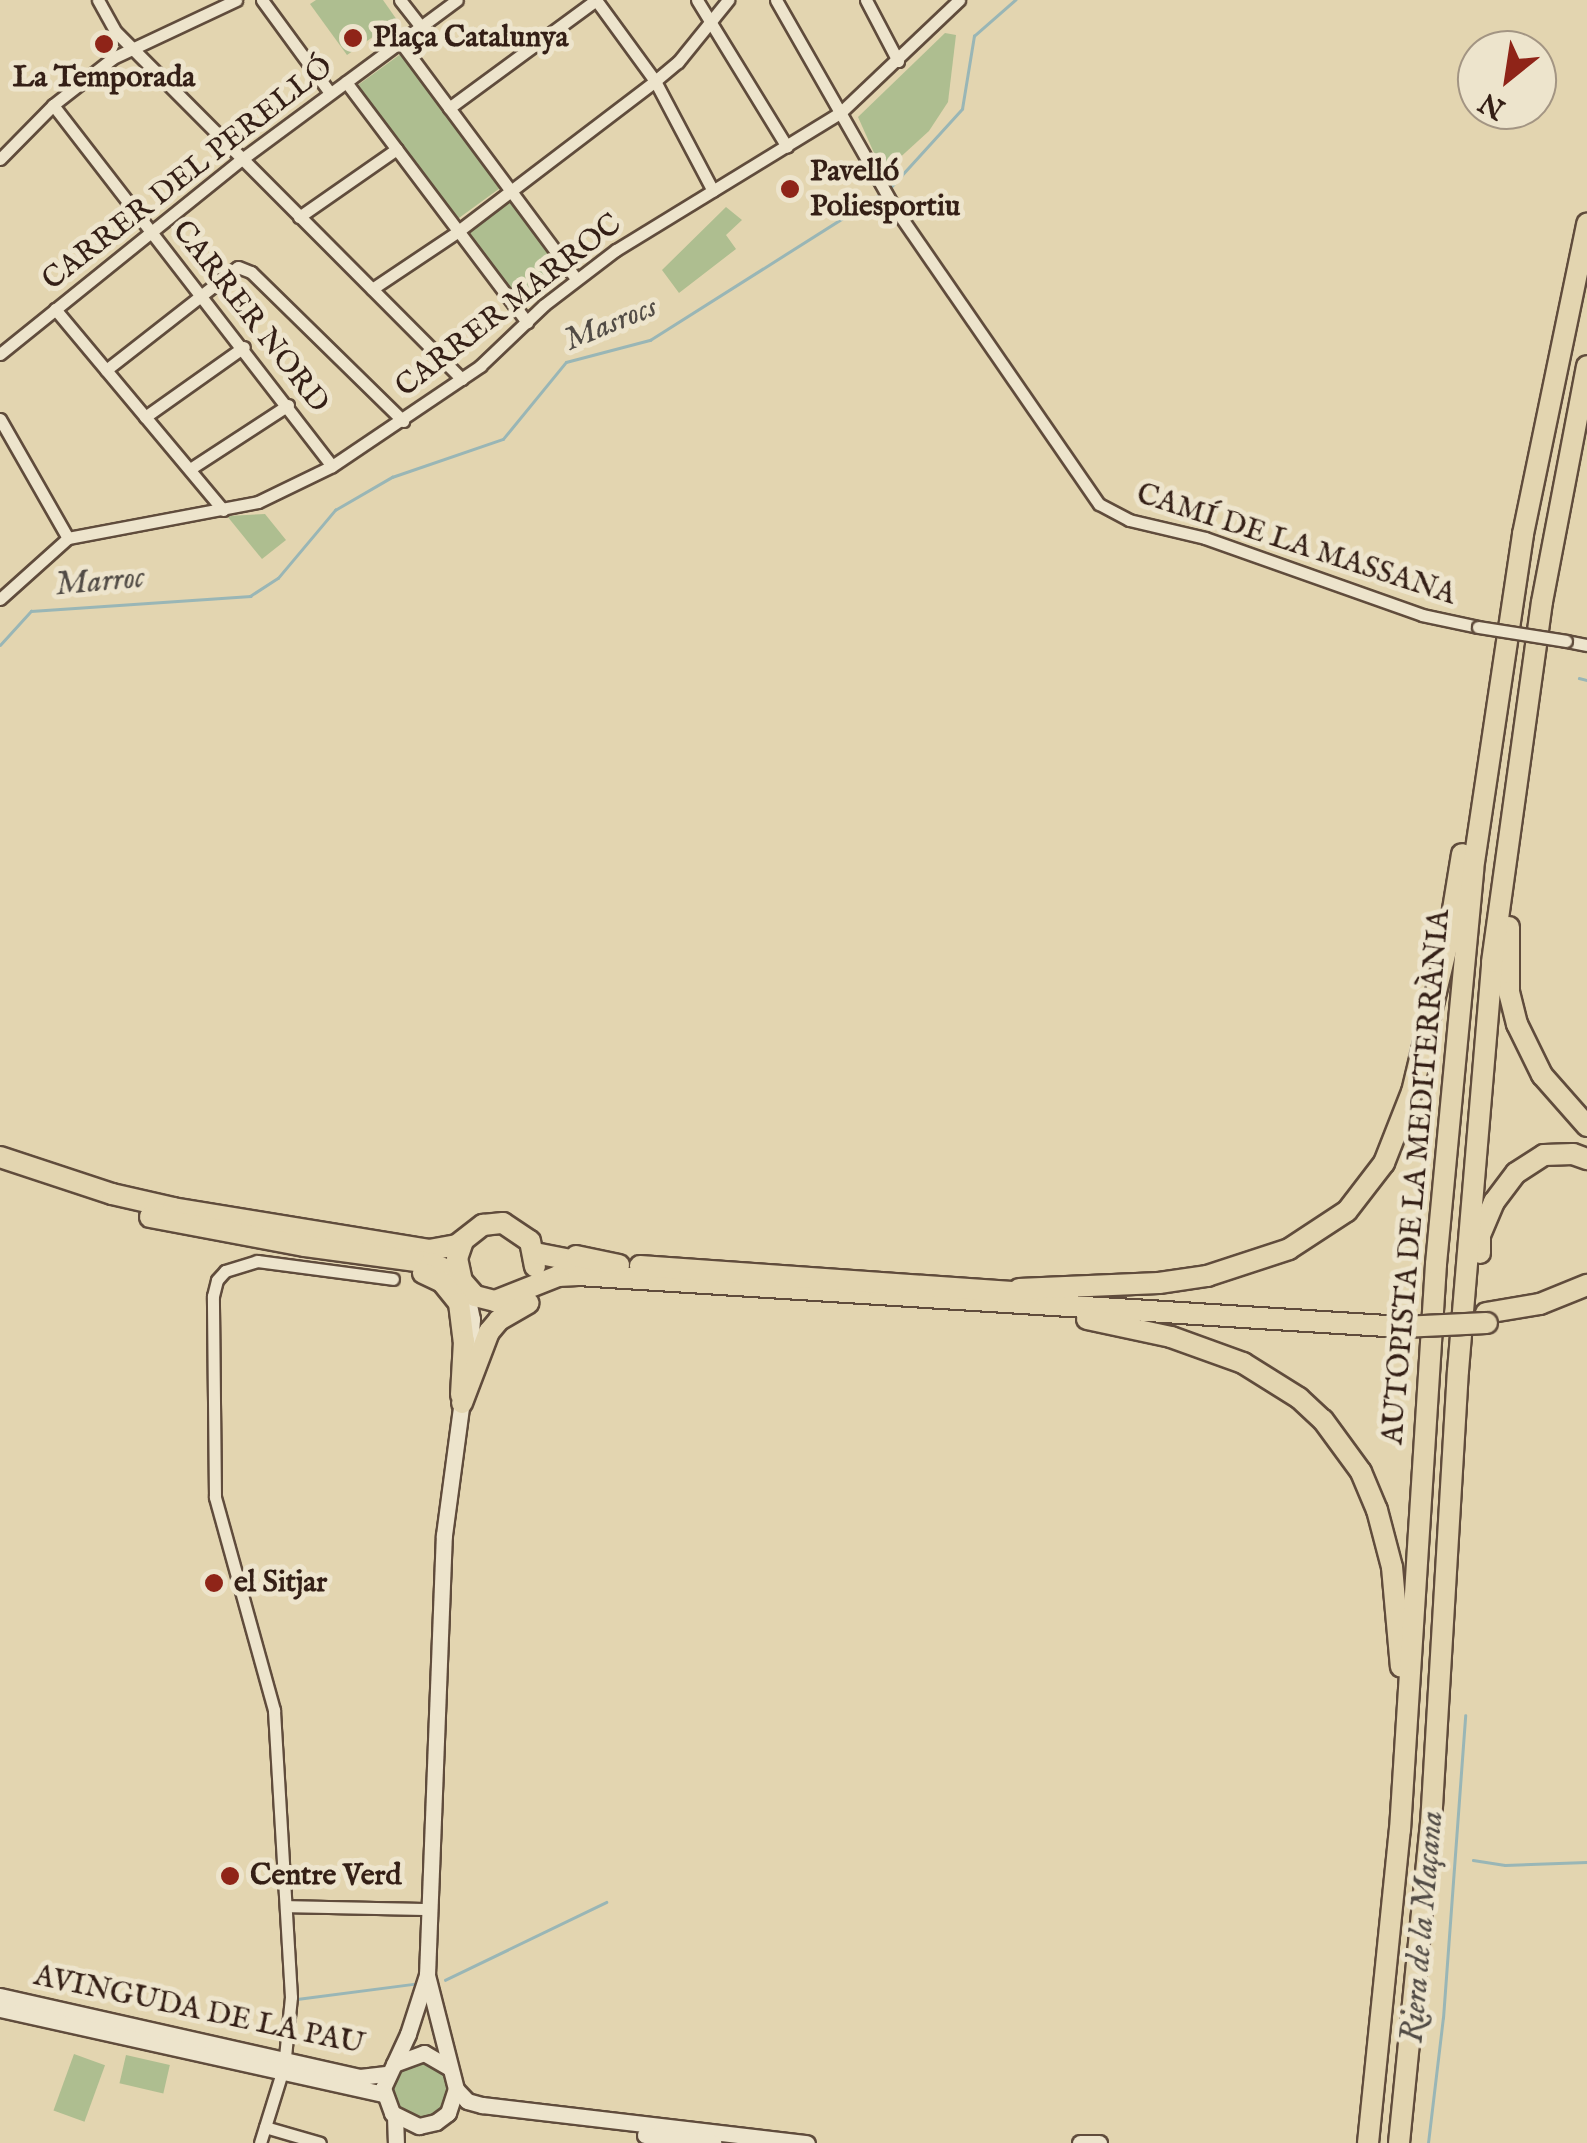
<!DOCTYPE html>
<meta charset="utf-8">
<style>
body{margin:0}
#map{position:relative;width:1587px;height:2143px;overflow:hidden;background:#e3d5b0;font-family:"IM FELL English",serif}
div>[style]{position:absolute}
.green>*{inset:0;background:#aebe90;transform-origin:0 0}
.round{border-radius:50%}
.stream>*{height:2.5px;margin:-1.25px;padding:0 1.25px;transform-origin:1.25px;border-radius:1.25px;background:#99b6b6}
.roads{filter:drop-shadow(2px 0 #604c3c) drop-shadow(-2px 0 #604c3c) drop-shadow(0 2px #604c3c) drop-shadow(0 -2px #604c3c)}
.street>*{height:11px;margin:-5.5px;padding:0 5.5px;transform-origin:5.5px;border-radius:5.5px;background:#ede4cc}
.secondary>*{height:15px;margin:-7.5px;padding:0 7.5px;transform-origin:7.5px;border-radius:7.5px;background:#ede4cc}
.highway>*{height:20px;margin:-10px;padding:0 10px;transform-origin:10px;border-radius:10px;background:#e3d5b0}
.bridges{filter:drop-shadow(2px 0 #604c3c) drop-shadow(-2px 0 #604c3c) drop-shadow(0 2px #604c3c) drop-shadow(0 -2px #604c3c)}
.street-bridge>*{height:11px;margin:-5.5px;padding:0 5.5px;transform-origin:5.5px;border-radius:5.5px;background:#ede4cc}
.highway-bridge>*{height:20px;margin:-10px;padding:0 10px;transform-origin:10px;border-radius:10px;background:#e3d5b0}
.dots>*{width:28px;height:28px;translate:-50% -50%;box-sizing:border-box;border:5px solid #ede4cc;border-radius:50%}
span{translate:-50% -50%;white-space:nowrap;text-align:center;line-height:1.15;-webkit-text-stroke:10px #ede4cc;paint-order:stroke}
.poi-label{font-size:30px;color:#341f16;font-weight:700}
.left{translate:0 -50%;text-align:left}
.street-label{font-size:30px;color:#341f16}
.water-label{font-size:32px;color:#524c46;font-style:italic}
.north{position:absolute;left:1457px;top:30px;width:100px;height:100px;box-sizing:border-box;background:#ede4cc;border:2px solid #a39583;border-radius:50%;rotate:210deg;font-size:28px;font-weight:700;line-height:40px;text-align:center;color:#341f16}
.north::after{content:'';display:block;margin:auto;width:35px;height:45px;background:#8f2418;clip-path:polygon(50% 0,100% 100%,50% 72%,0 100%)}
</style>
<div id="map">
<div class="green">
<div style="clip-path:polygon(316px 0,383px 0,397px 20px,347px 55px,310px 4px)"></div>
<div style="clip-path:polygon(945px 33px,956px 35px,948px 102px,929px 131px,883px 173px,858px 117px)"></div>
<div style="left:402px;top:53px;width:167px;height:56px;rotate:54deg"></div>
<div style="left:508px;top:198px;width:97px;height:55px;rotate:53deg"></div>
<div style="clip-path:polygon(726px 207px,742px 220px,726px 235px,736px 249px,679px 293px,662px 270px)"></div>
<div style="clip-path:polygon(265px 514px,286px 540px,262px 559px,227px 516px)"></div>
<div style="left:74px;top:2054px;width:33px;height:60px;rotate:20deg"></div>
<div style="left:126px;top:2055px;width:45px;height:29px;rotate:13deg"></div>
<div class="round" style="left:392px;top:2061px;width:56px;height:56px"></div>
</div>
<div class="stream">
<div style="left:890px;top:188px;width:107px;rotate:-47.7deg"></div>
<div style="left:962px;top:109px;width:74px;rotate:-80.7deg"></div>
<div style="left:974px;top:36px;width:55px;rotate:-41.3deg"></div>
<div style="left:0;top:645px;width:46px;rotate:-47.6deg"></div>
<div style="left:31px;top:611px;width:220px;rotate:-3.9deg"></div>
<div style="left:250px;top:596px;width:33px;rotate:-33deg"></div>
<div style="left:278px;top:578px;width:89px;rotate:-50deg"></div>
<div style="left:335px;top:510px;width:66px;rotate:-30.1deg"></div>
<div style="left:392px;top:477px;width:117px;rotate:-18.9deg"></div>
<div style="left:503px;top:439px;width:99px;rotate:-50.7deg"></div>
<div style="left:566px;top:362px;width:87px;rotate:-14.7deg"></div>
<div style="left:650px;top:340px;width:271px;rotate:-32.3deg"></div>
<div style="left:1579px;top:678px;width:8px;rotate:14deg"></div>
<div style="left:1473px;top:1860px;width:32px;rotate:9deg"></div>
<div style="left:1505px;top:1865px;width:82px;rotate:-2.1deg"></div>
<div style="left:445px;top:1980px;width:179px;rotate:-25.8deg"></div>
<div style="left:297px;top:1999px;width:117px;rotate:-7.4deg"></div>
<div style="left:1428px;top:2143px;width:126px;rotate:-83.2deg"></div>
<div style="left:1443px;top:2018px;width:303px;rotate:-85.8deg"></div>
</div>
<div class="roads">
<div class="street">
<div style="left:98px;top:0;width:37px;rotate:61deg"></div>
<div style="left:116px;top:32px;width:490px;rotate:45.1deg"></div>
<div style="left:262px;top:0;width:115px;rotate:53.8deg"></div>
<div style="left:400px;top:0;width:36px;rotate:52deg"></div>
<div style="left:596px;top:0;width:100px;rotate:53.9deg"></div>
<div style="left:655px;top:81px;width:124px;rotate:62.2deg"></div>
<div style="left:697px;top:0;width:172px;rotate:58.5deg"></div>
<div style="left:776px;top:0;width:242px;rotate:60.3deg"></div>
<div style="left:896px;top:210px;width:357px;rotate:55.4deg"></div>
<div style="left:1099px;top:504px;width:34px;rotate:28deg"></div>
<div style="left:1129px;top:520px;width:78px;rotate:13.3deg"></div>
<div style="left:1205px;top:538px;width:230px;rotate:19.5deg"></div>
<div style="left:1422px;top:615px;width:57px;rotate:12.1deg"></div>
<div style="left:866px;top:0;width:69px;rotate:62.3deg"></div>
<div style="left:401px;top:43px;width:294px;rotate:53.4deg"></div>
<div style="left:346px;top:82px;width:301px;rotate:53deg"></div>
<div style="left:53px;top:105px;width:456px;rotate:52.3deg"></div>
<div style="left:449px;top:108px;width:182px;rotate:-36.3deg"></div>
<div style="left:0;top:159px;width:76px;rotate:-45.5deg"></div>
<div style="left:53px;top:105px;width:76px;rotate:-38.1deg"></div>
<div style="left:113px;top:58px;width:136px;rotate:-25.2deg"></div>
<div style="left:299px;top:217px;width:119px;rotate:-34.8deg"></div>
<div style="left:372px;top:289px;width:102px;rotate:-33.8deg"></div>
<div style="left:457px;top:232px;width:249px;rotate:-37.3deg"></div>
<div style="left:655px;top:81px;width:30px;rotate:-40deg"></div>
<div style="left:678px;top:62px;width:80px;rotate:-51.1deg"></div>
<div style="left:55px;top:309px;width:262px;rotate:50.1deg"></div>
<div style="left:0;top:354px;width:311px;rotate:-38.9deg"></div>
<div style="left:242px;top:159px;width:267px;rotate:-36.5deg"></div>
<div style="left:106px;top:370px;width:167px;rotate:-38deg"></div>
<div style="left:238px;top:267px;width:14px;rotate:21deg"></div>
<div style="left:251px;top:272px;width:213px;rotate:44.4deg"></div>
<div style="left:145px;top:417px;width:121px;rotate:-35.3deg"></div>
<div style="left:0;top:419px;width:137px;rotate:60.3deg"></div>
<div style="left:190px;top:469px;width:117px;rotate:-33.1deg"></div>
<div style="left:0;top:599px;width:91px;rotate:-41.9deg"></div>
<div style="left:68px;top:538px;width:193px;rotate:-10.7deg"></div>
<div style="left:258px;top:502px;width:82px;rotate:-25.9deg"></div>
<div style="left:332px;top:466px;width:179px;rotate:-34deg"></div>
<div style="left:480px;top:366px;width:88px;rotate:-43.6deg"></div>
<div style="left:544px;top:305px;width:91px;rotate:-37.4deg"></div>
<div style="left:616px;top:250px;width:263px;rotate:-31.5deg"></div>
<div style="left:840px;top:113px;width:164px;rotate:-43.5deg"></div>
<div style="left:1566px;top:641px;width:21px;rotate:11deg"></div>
<div style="left:286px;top:1906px;width:144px;rotate:1.2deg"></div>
<div style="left:285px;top:2057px;width:60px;rotate:-84.3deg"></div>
<div style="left:291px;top:1997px;width:288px;rotate:-93.4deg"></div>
<div style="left:274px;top:1710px;width:221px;rotate:-105.5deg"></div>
<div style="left:215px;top:1497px;width:201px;rotate:-90.6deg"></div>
<div style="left:213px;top:1296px;width:16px;rotate:-76deg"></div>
<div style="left:217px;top:1280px;width:12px;rotate:-48deg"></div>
<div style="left:225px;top:1271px;width:34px;rotate:-17deg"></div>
<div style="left:257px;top:1261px;width:137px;rotate:7.5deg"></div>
<div style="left:265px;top:2127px;width:57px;rotate:16.2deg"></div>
<div style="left:260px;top:2143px;width:77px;rotate:-72.7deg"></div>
</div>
<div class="secondary">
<div style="left:465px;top:1286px;width:34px;rotate:78deg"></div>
<div style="left:472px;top:1319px;width:27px;rotate:94deg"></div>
<div style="left:427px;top:1975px;width:62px;rotate:107.9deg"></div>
<div style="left:408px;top:2034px;width:60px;rotate:114.8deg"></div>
<div style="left:383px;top:2088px;width:27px;rotate:70deg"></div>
<div style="left:392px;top:2113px;width:30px;rotate:26deg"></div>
<div style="left:419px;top:2126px;width:17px;rotate:-13deg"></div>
<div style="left:436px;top:2122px;width:15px;rotate:-37deg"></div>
<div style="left:448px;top:2113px;width:25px;rotate:-72deg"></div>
<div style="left:456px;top:2089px;width:118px;rotate:-104.3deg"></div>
<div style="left:427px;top:1975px;width:440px;rotate:-87.8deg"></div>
<div style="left:444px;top:1535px;width:143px;rotate:-82.4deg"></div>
<div style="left:0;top:1996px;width:369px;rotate:12.7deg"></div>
<div style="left:360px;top:2077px;width:26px;rotate:-7deg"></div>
<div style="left:0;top:2009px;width:392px;rotate:12.5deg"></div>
<div style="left:394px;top:2064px;width:32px;rotate:-20deg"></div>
<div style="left:424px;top:2053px;width:28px;rotate:30deg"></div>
<div style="left:456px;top:2089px;width:16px;rotate:47deg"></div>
<div style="left:467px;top:2101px;width:16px;rotate:15deg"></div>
<div style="left:482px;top:2105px;width:327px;rotate:6.7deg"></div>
<div style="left:395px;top:2116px;width:27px;rotate:88deg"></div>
<div style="left:645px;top:2135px;width:69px;rotate:6.6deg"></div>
<div style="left:1080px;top:2143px;width:19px"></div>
</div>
<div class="highway">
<div style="left:1509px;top:927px;width:65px;rotate:90deg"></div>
<div style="left:1509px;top:992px;width:33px;rotate:76deg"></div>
<div style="left:1517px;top:1024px;width:57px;rotate:63.9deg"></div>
<div style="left:1542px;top:1075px;width:68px;rotate:48.6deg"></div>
<div style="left:0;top:1157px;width:118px;rotate:18.3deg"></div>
<div style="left:112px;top:1194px;width:63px;rotate:12.9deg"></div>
<div style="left:173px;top:1208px;width:259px;rotate:9.3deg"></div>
<div style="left:429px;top:1250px;width:28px;rotate:-10deg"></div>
<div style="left:457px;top:1245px;width:33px;rotate:-38deg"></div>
<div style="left:483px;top:1225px;width:20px;rotate:-6deg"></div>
<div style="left:503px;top:1223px;width:32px;rotate:34deg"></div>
<div style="left:530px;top:1241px;width:26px;rotate:79deg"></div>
<div style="left:150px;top:1217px;width:158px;rotate:10.6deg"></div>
<div style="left:305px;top:1246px;width:127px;rotate:7.7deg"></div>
<div style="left:431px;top:1263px;width:30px;rotate:23deg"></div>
<div style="left:463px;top:1241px;width:18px;rotate:109deg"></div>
<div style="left:457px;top:1258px;width:24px;rotate:78deg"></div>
<div style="left:462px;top:1281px;width:20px;rotate:49deg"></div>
<div style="left:475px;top:1296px;width:21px;rotate:14deg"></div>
<div style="left:495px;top:1301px;width:68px;rotate:-21.6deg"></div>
<div style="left:558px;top:1276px;width:20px;rotate:-3deg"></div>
<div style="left:578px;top:1275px;width:826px;rotate:3.61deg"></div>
<div style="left:535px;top:1253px;width:52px;rotate:11.1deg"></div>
<div style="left:1480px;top:1253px;width:18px;rotate:-90deg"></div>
<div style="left:1480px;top:1235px;width:36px;rotate:-67deg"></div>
<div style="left:1494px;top:1202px;width:36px;rotate:-53deg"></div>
<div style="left:1516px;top:1173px;width:33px;rotate:-33deg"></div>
<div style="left:1544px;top:1155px;width:29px;rotate:-2deg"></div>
<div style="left:1573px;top:1154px;width:15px;rotate:20deg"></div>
<div style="left:576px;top:1256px;width:44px;rotate:11.8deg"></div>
<div style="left:640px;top:1266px;width:391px;rotate:4deg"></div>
<div style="left:423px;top:1273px;width:21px;rotate:25deg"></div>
<div style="left:442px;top:1282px;width:27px;rotate:51deg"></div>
<div style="left:459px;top:1303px;width:38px;rotate:83deg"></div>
<div style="left:464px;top:1341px;width:54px;rotate:93.2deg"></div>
<div style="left:1019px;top:1289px;width:140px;rotate:-2.5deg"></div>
<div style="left:1159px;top:1283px;width:49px;rotate:-8.3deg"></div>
<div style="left:1207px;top:1276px;width:86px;rotate:-18.2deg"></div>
<div style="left:1289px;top:1249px;width:69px;rotate:-33.2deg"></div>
<div style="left:1347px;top:1211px;width:61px;rotate:-52.4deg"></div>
<div style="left:1384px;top:1163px;width:76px;rotate:-68.5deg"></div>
<div style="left:1412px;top:1092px;width:150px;rotate:-76.5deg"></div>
<div style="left:1447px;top:946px;width:93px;rotate:-80.7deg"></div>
<div style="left:1486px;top:1313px;width:55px;rotate:-9.5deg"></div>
<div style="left:1540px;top:1304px;width:51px;rotate:-22deg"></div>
<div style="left:1087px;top:1319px;width:86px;rotate:12.1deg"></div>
<div style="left:1171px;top:1337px;width:77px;rotate:19.9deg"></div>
<div style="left:1243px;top:1363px;width:66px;rotate:32deg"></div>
<div style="left:1299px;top:1398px;width:33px;rotate:43deg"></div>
<div style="left:1323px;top:1420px;width:64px;rotate:53.8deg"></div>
<div style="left:1361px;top:1472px;width:41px;rotate:67.2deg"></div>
<div style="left:1377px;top:1510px;width:59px;rotate:75.3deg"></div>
<div style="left:1392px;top:1567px;width:100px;rotate:84.9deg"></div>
<div style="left:462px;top:1403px;width:76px;rotate:-69.2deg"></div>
<div style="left:489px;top:1332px;width:16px;rotate:-50deg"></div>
<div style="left:499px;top:1320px;width:34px;rotate:-30deg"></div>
<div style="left:1368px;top:2143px;width:315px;rotate:-84.2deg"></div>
<div style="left:1400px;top:1830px;width:567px;rotate:-86.36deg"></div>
<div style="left:1436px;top:1264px;width:397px;rotate:-84.6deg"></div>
<div style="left:1473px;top:869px;width:339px;rotate:-81.5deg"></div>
<div style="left:1523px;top:534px;width:317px;rotate:-78.3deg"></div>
<div style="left:1399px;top:2143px;width:321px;rotate:-84.3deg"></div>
<div style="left:1431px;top:1824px;width:454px;rotate:-86.6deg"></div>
<div style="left:1458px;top:1371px;width:410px;rotate:-85.2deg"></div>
<div style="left:1492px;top:962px;width:363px;rotate:-82.1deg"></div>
<div style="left:1542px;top:602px;width:240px;rotate:-79.2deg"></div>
</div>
</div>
<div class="bridges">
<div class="street-bridge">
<div style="left:1478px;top:627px;width:89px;rotate:9deg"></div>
</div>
<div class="highway-bridge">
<div style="left:1402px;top:1327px;width:85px;rotate:-2.7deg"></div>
</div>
</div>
<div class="dots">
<div style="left:353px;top:38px;background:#8f2418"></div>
<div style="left:104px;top:44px;background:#8f2418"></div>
<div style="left:790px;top:189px;background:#8f2418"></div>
<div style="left:214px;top:1583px;background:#8f2418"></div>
<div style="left:230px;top:1876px;background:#8f2418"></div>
</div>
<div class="poi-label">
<span class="left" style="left:373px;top:38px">Plaça Catalunya</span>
<span style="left:104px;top:78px">La Temporada</span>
<span class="left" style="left:810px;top:189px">Pavelló<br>Poliesportiu</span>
<span class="left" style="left:234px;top:1583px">el Sitjar</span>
<span class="left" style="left:250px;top:1876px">Centre Verd</span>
</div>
<div class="street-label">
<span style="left:188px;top:174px;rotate:-38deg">CARRER DEL PERELLÓ</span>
<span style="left:509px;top:306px;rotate:-38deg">CARRER MARROC</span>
<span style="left:250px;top:317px;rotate:52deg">CARRER NORD</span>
<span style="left:1296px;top:545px;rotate:18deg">CAMÍ DE LA MASSANA</span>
<span style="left:1417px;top:1177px;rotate:-85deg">AUTOPISTA DE LA MEDITERRÀNIA</span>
<span style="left:199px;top:2011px;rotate:12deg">AVINGUDA DE LA PAU</span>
</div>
<div class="water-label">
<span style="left:611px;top:325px;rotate:-22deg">Masrocs</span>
<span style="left:100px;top:583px;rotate:-5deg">Marroc</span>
<span style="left:1424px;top:1927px;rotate:-85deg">Riera de la Maçana</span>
</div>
<div class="north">N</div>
</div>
